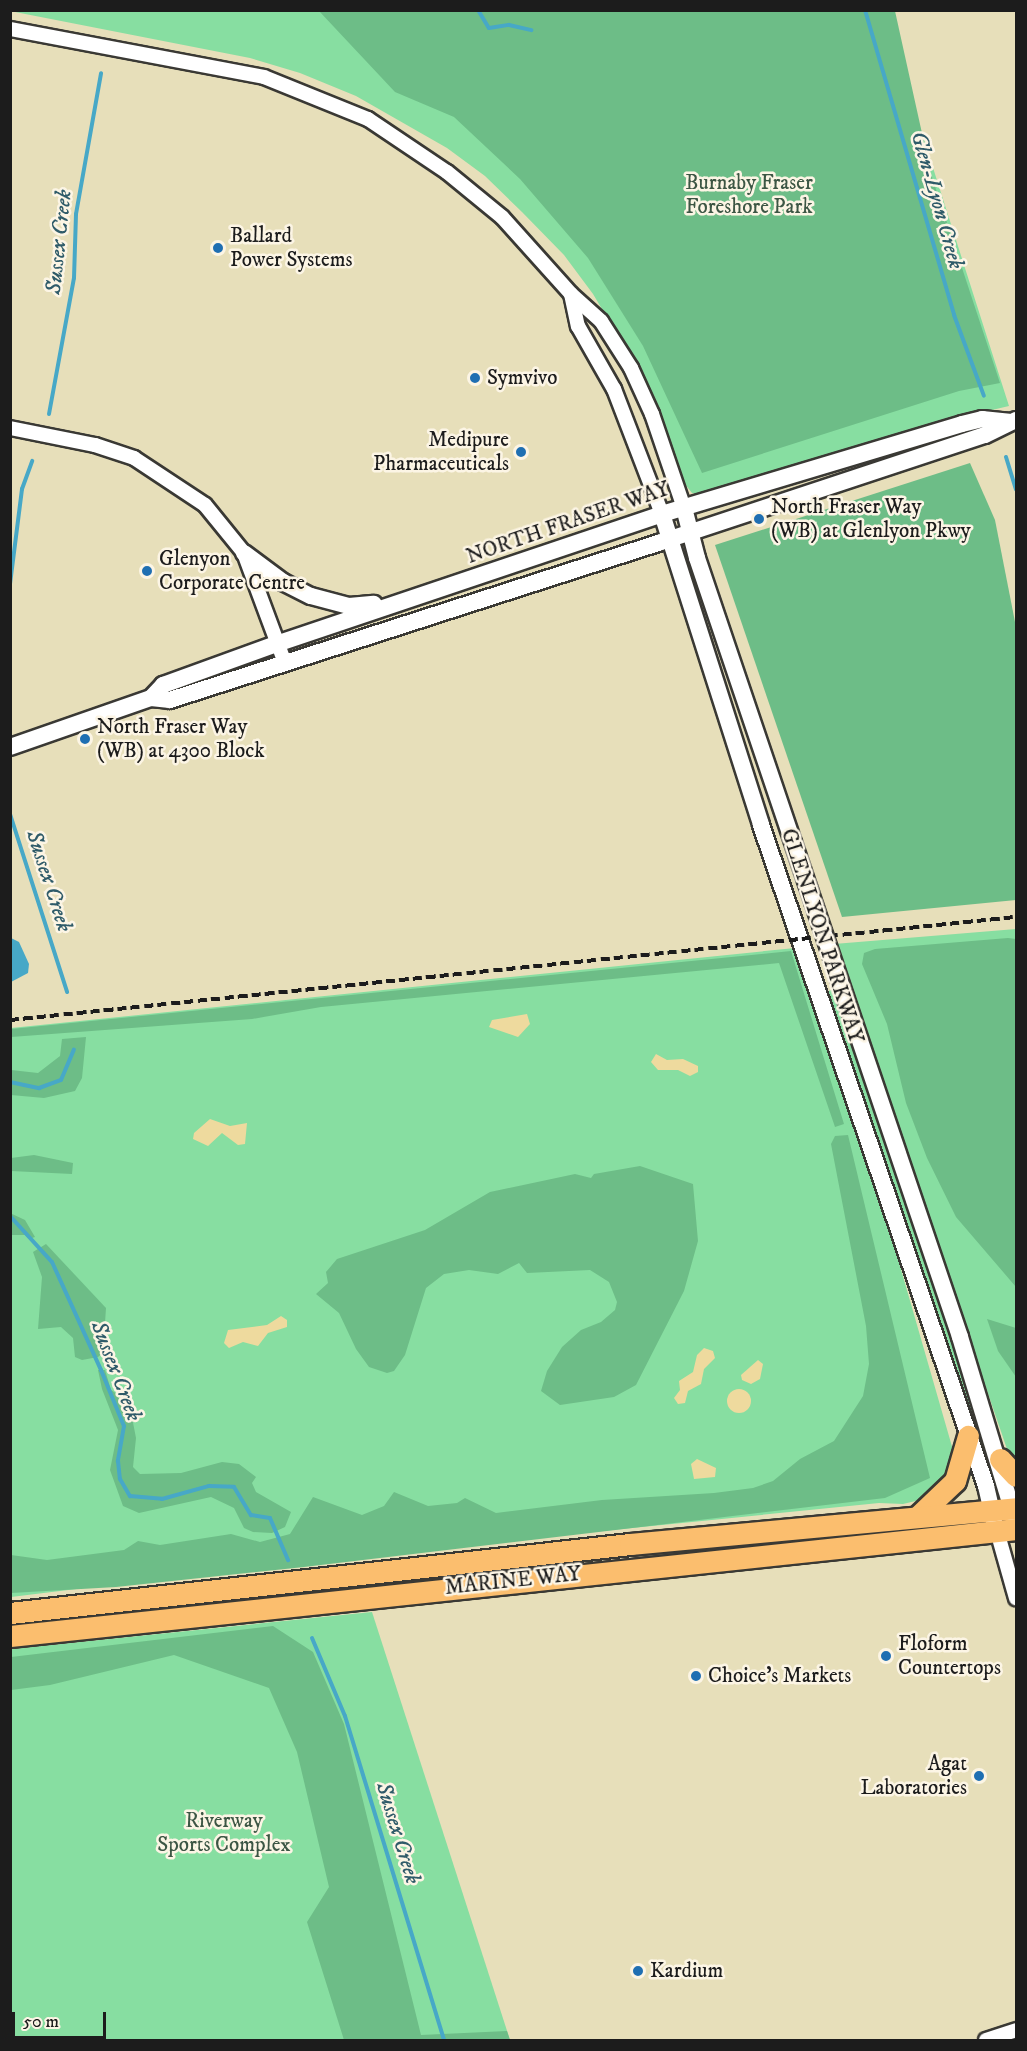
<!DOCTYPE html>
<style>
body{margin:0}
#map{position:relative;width:1027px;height:2051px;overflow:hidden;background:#e7dfba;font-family:"IM FELL DW Pica",serif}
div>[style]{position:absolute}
.green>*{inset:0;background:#87dea1;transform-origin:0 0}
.forest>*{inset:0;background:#6dbd87}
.sand>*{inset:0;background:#eeda9e}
.round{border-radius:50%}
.water>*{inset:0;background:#47a8c7}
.stream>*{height:4px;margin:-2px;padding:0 2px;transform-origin:2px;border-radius:2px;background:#47a8c7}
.roads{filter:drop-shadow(2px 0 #3a3934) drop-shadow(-2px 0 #3a3934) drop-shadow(0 2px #3a3934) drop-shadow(0 -2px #3a3934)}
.minor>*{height:14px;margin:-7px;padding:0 7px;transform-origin:7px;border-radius:7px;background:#fff}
.tertiary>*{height:16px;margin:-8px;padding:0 8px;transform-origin:8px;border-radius:8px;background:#fff}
.primary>*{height:21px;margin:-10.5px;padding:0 10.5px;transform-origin:10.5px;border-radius:10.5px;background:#fbbe6e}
.rail>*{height:4px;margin-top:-2px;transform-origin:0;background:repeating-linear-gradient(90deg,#1c1c1c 0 9px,transparent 0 13.5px)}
.dots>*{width:16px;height:16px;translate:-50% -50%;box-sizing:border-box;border:3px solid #fcf5e5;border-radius:50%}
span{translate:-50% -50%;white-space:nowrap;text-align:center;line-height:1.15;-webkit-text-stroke:5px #fcf5e5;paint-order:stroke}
.park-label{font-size:21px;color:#3c5644}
.poi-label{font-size:21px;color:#1c1c1c}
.left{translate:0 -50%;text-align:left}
.right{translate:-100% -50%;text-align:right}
.street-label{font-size:21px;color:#1c1c1c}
.water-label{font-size:22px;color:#2f5b69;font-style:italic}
.frame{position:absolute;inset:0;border:12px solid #1c1c1c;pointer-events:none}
.scale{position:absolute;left:12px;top:2012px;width:94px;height:27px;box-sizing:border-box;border:3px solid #1c1c1c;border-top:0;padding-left:8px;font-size:18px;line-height:21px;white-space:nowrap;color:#1c1c1c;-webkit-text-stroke:4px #fcf5e5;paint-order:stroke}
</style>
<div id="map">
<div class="green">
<div style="clip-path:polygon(10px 11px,883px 11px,1009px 406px,911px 429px,704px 495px,692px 493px,684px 483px,643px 378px,593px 294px,564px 255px,522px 212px,485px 176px,447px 148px,356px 96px,300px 73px,250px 58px)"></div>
<div style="clip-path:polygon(1016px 929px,1016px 1466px,1007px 1449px,834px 944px)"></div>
<div style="clip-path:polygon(795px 948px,898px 1259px,953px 1450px,952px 1472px,924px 1499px,903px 1504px,879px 1503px,297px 1562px,11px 1597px,11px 1028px)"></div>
<div style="left:834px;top:989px;width:446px;height:9px;rotate:71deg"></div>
<div style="clip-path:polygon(372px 1612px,510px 2040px,11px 2040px,11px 1649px)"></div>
</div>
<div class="forest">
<div style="clip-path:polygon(319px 11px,895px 11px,931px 174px,1000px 383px,959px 391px,702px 473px,643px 346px,588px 258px,520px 179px,454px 117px,395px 92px)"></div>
<div style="clip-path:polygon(970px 463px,995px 520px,1016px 627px,1016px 900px,842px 917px,715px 545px)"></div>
<div style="clip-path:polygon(1008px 938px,1016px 939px,1016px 1287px,956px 1217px,927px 1158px,906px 1103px,887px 1024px,862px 964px,864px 953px,875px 949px)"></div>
<div style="clip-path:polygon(791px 951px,844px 1124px,835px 1127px,779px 963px,321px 1007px,252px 1019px,11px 1037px,11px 1029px)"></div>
<div style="clip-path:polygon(86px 1037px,82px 1078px,75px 1091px,44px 1098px,11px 1095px,11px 1070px,38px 1073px,60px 1056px,62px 1039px)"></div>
<div style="clip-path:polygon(848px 1135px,930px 1478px,885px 1498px,304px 1567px,116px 1587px,11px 1593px,11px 1555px,47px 1560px,124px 1550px,138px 1541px,160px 1545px,231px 1534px,260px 1542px,290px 1534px,313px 1497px,362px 1515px,384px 1506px,394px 1492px,428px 1506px,457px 1503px,465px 1498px,496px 1513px,602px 1500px,714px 1493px,753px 1488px,773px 1481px,800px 1459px,834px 1441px,863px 1396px,869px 1364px,866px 1326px,831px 1144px,835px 1136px)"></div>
<div style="clip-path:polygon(34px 1155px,73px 1163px,72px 1174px,11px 1171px,11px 1158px)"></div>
<div style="clip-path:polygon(640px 1166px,693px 1184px,698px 1241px,684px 1291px,636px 1385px,614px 1397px,560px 1405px,541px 1391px,547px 1371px,562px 1347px,581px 1330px,601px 1322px,615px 1310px,617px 1302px,609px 1282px,590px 1270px,527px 1273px,519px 1263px,498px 1274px,469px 1270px,444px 1274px,426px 1288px,405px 1355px,394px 1371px,387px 1373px,369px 1367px,356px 1349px,339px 1313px,316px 1294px,328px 1283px,326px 1272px,337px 1259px,425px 1230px,490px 1192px,575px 1174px,591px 1178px,594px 1174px)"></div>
<div style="clip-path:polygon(10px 1213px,25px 1220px,35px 1237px,29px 1239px,25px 1235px,11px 1235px)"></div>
<div style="clip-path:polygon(46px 1244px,106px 1308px,103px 1353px,98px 1357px,82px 1360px,75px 1357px,73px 1338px,61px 1327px,38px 1329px,42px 1277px,33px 1252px)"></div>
<div style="clip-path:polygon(987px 1319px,1016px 1328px,1016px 1377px,998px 1351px)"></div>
<div style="clip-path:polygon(105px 1370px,111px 1390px,129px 1402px,136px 1438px,133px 1467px,140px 1474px,181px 1473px,222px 1462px,239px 1464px,256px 1477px,252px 1483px,256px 1492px,291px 1512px,285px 1527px,272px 1533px,253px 1532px,244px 1528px,234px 1508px,211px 1497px,139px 1513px,123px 1506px,110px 1470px,118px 1430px,102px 1389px,98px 1370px)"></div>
<div style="clip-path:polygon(273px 1626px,313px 1652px,344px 1724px,421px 2035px,507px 2031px,510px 2040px,344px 2040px,307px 1922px,329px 1887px,297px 1752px,269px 1688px,174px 1655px,50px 1685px,11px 1690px,11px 1657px)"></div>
</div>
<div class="sand">
<div style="clip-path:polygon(527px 1014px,530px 1024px,518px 1037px,489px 1027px,492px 1020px)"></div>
<div style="clip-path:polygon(656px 1054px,667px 1060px,683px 1059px,698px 1066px,698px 1072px,690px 1076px,678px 1070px,658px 1070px,651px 1062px)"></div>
<div style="clip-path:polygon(210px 1119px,230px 1126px,247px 1123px,245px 1144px,238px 1145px,222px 1133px,208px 1146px,193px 1139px,194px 1133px)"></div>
<div style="clip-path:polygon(281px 1316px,287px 1320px,287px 1327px,268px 1333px,258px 1346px,243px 1342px,229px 1348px,224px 1343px,228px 1330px,267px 1325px)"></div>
<div style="clip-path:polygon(704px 1348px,713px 1351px,715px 1358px,704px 1369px,701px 1384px,688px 1391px,685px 1403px,678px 1404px,674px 1398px,680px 1390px,679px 1381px,693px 1372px,697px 1355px)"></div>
<div style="clip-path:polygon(758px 1360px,763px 1364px,760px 1379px,751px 1384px,742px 1380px,741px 1375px)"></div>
<div class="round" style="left:727px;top:1389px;width:24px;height:24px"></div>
<div style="clip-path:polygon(697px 1459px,716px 1468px,715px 1477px,694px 1479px,691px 1464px)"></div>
</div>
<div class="water">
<div style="clip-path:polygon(11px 938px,19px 942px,29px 964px,28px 973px,11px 982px)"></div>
</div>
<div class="stream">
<div style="left:478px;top:10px;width:21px;rotate:59deg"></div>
<div style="left:489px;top:28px;width:20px;rotate:-9deg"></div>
<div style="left:509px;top:25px;width:23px;rotate:13deg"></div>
<div style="left:865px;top:10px;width:318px;rotate:73.7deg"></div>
<div style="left:954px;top:315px;width:86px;rotate:69.7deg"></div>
<div style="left:49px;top:414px;width:138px;rotate:-79.6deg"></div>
<div style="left:74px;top:278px;width:64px;rotate:-88.2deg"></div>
<div style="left:76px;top:214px;width:143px;rotate:-79.9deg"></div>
<div style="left:1006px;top:457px;width:34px;rotate:73deg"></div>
<div style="left:10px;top:584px;width:96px;rotate:-82.8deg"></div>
<div style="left:22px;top:489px;width:30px;rotate:-70deg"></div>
<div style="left:10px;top:814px;width:187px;rotate:72.2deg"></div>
<div style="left:10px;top:1082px;width:30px;rotate:12deg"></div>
<div style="left:39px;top:1088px;width:23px;rotate:-20deg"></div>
<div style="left:61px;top:1080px;width:33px;rotate:-67deg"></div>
<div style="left:10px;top:1216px;width:62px;rotate:47.6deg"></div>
<div style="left:52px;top:1262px;width:119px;rotate:65.6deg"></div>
<div style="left:101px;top:1370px;width:61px;rotate:67.7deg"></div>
<div style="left:124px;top:1426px;width:36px;rotate:100deg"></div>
<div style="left:118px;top:1461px;width:18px;rotate:84deg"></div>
<div style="left:120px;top:1479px;width:20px;rotate:60deg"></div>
<div style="left:130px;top:1496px;width:32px;rotate:5deg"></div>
<div style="left:162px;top:1499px;width:49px;rotate:-15.5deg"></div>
<div style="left:209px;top:1486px;width:25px;rotate:2deg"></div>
<div style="left:234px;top:1487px;width:33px;rotate:59deg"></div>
<div style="left:251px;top:1515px;width:19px;rotate:9deg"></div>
<div style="left:270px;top:1518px;width:46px;rotate:66.8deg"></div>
<div style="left:312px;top:1638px;width:85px;rotate:67.1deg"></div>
<div style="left:345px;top:1716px;width:339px;rotate:73deg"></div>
</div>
<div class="roads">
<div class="minor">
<div style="left:10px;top:29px;width:258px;rotate:10.7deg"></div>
<div style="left:264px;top:77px;width:112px;rotate:22deg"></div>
<div style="left:368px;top:119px;width:95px;rotate:33.9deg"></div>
<div style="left:447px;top:172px;width:71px;rotate:39.3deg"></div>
<div style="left:502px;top:217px;width:103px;rotate:48.1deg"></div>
<div style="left:571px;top:294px;width:40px;rotate:42deg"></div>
<div style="left:601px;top:321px;width:56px;rotate:57.4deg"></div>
<div style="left:631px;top:368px;width:51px;rotate:65.5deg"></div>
<div style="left:652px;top:414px;width:99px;rotate:71.2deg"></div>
<div style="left:571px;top:294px;width:33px;rotate:78deg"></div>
<div style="left:578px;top:326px;width:73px;rotate:60.3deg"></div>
<div style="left:614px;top:389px;width:134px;rotate:69deg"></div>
<div style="left:10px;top:428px;width:87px;rotate:11.3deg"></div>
<div style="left:95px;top:445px;width:41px;rotate:18.4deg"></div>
<div style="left:134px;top:458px;width:85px;rotate:33.5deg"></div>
<div style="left:205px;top:505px;width:62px;rotate:50.9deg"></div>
<div style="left:244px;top:553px;width:117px;rotate:69.6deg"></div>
<div style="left:997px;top:1531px;width:70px;rotate:74.2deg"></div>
<div style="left:986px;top:2040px;width:32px;rotate:-18deg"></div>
</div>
<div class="tertiary">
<div style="left:684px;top:508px;width:52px;rotate:75.4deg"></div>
<div style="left:697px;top:558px;width:822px;rotate:71.34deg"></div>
<div style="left:960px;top:1337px;width:190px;rotate:73.2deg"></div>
<div style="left:662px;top:514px;width:326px;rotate:72.3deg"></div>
<div style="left:761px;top:825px;width:698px;rotate:71.2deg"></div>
<div style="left:986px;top:1486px;width:36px;rotate:77deg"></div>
<div style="left:244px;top:553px;width:49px;rotate:36.6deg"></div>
<div style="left:283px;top:582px;width:31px;rotate:27deg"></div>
<div style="left:311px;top:596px;width:39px;rotate:15deg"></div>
<div style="left:349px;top:606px;width:25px;rotate:-5deg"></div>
<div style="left:151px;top:698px;width:18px;rotate:-47deg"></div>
<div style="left:163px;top:685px;width:123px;rotate:-19.9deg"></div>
<div style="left:279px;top:643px;width:404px;rotate:-18.6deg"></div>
<div style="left:662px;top:514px;width:313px;rotate:-16.7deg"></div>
<div style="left:962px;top:424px;width:21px;rotate:-14deg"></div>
<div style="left:982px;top:419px;width:27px;rotate:6deg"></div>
<div style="left:10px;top:747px;width:149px;rotate:-19.2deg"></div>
<div style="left:151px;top:698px;width:19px;rotate:6deg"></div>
<div style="left:170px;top:700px;width:513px;rotate:-17.83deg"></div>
<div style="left:658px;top:543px;width:344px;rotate:-18.3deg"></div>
<div style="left:985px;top:435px;width:34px;rotate:-26deg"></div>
</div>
<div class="primary">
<div style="left:1000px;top:1459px;width:23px;rotate:47deg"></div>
<div style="left:917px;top:1517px;width:52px;rotate:-43.5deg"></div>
<div style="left:955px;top:1481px;width:47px;rotate:-73.9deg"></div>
<div style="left:10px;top:1613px;width:624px;rotate:-6.35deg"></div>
<div style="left:630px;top:1544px;width:388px;rotate:-5.3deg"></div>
<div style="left:10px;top:1636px;width:1012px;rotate:-6.07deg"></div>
</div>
</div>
<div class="rail">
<div style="left:10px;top:1020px;width:1011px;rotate:-5.85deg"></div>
</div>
<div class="dots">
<div style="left:218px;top:248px;background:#1f6fb2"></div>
<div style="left:475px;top:378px;background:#1f6fb2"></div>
<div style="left:521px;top:452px;background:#1f6fb2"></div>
<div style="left:759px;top:519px;background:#1f6fb2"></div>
<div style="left:147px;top:571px;background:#1f6fb2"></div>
<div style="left:85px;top:739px;background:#1f6fb2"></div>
<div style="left:886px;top:1656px;background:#1f6fb2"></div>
<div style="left:696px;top:1676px;background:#1f6fb2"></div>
<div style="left:979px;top:1776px;background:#1f6fb2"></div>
<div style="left:638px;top:1971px;background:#1f6fb2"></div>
</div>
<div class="park-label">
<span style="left:749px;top:195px">Burnaby Fraser<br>Foreshore Park</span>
<span style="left:224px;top:1833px">Riverway<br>Sports Complex</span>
</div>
<div class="poi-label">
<span class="left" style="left:230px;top:248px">Ballard<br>Power Systems</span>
<span class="left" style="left:487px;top:378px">Symvivo</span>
<span class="right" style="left:509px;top:452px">Medipure<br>Pharmaceuticals</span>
<span class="left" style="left:771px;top:519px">North Fraser Way<br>(WB) at Glenlyon Pkwy</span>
<span class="left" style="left:159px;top:571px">Glenyon<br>Corporate Centre</span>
<span class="left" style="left:97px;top:739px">North Fraser Way<br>(WB) at 4300 Block</span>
<span class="left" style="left:898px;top:1656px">Floform<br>Countertops</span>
<span class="left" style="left:708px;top:1676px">Choice's Markets</span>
<span class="right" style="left:967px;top:1776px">Agat<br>Laboratories</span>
<span class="left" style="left:650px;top:1971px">Kardium</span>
</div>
<div class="street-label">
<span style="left:568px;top:523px;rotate:-19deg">NORTH FRASER WAY</span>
<span style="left:822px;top:936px;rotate:72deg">GLENLYON PARKWAY</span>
<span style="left:513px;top:1581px;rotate:-6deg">MARINE WAY</span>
</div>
<div class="water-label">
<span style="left:937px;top:200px;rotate:74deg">Glen-Lyon Creek</span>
<span style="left:59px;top:242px;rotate:-84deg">Sussex Creek</span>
<span style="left:49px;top:881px;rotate:72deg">Sussex Creek</span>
<span style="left:116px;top:1371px;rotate:69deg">Sussex Creek</span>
<span style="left:398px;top:1833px;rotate:73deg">Sussex Creek</span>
</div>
<div class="frame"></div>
<div class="scale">50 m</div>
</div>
